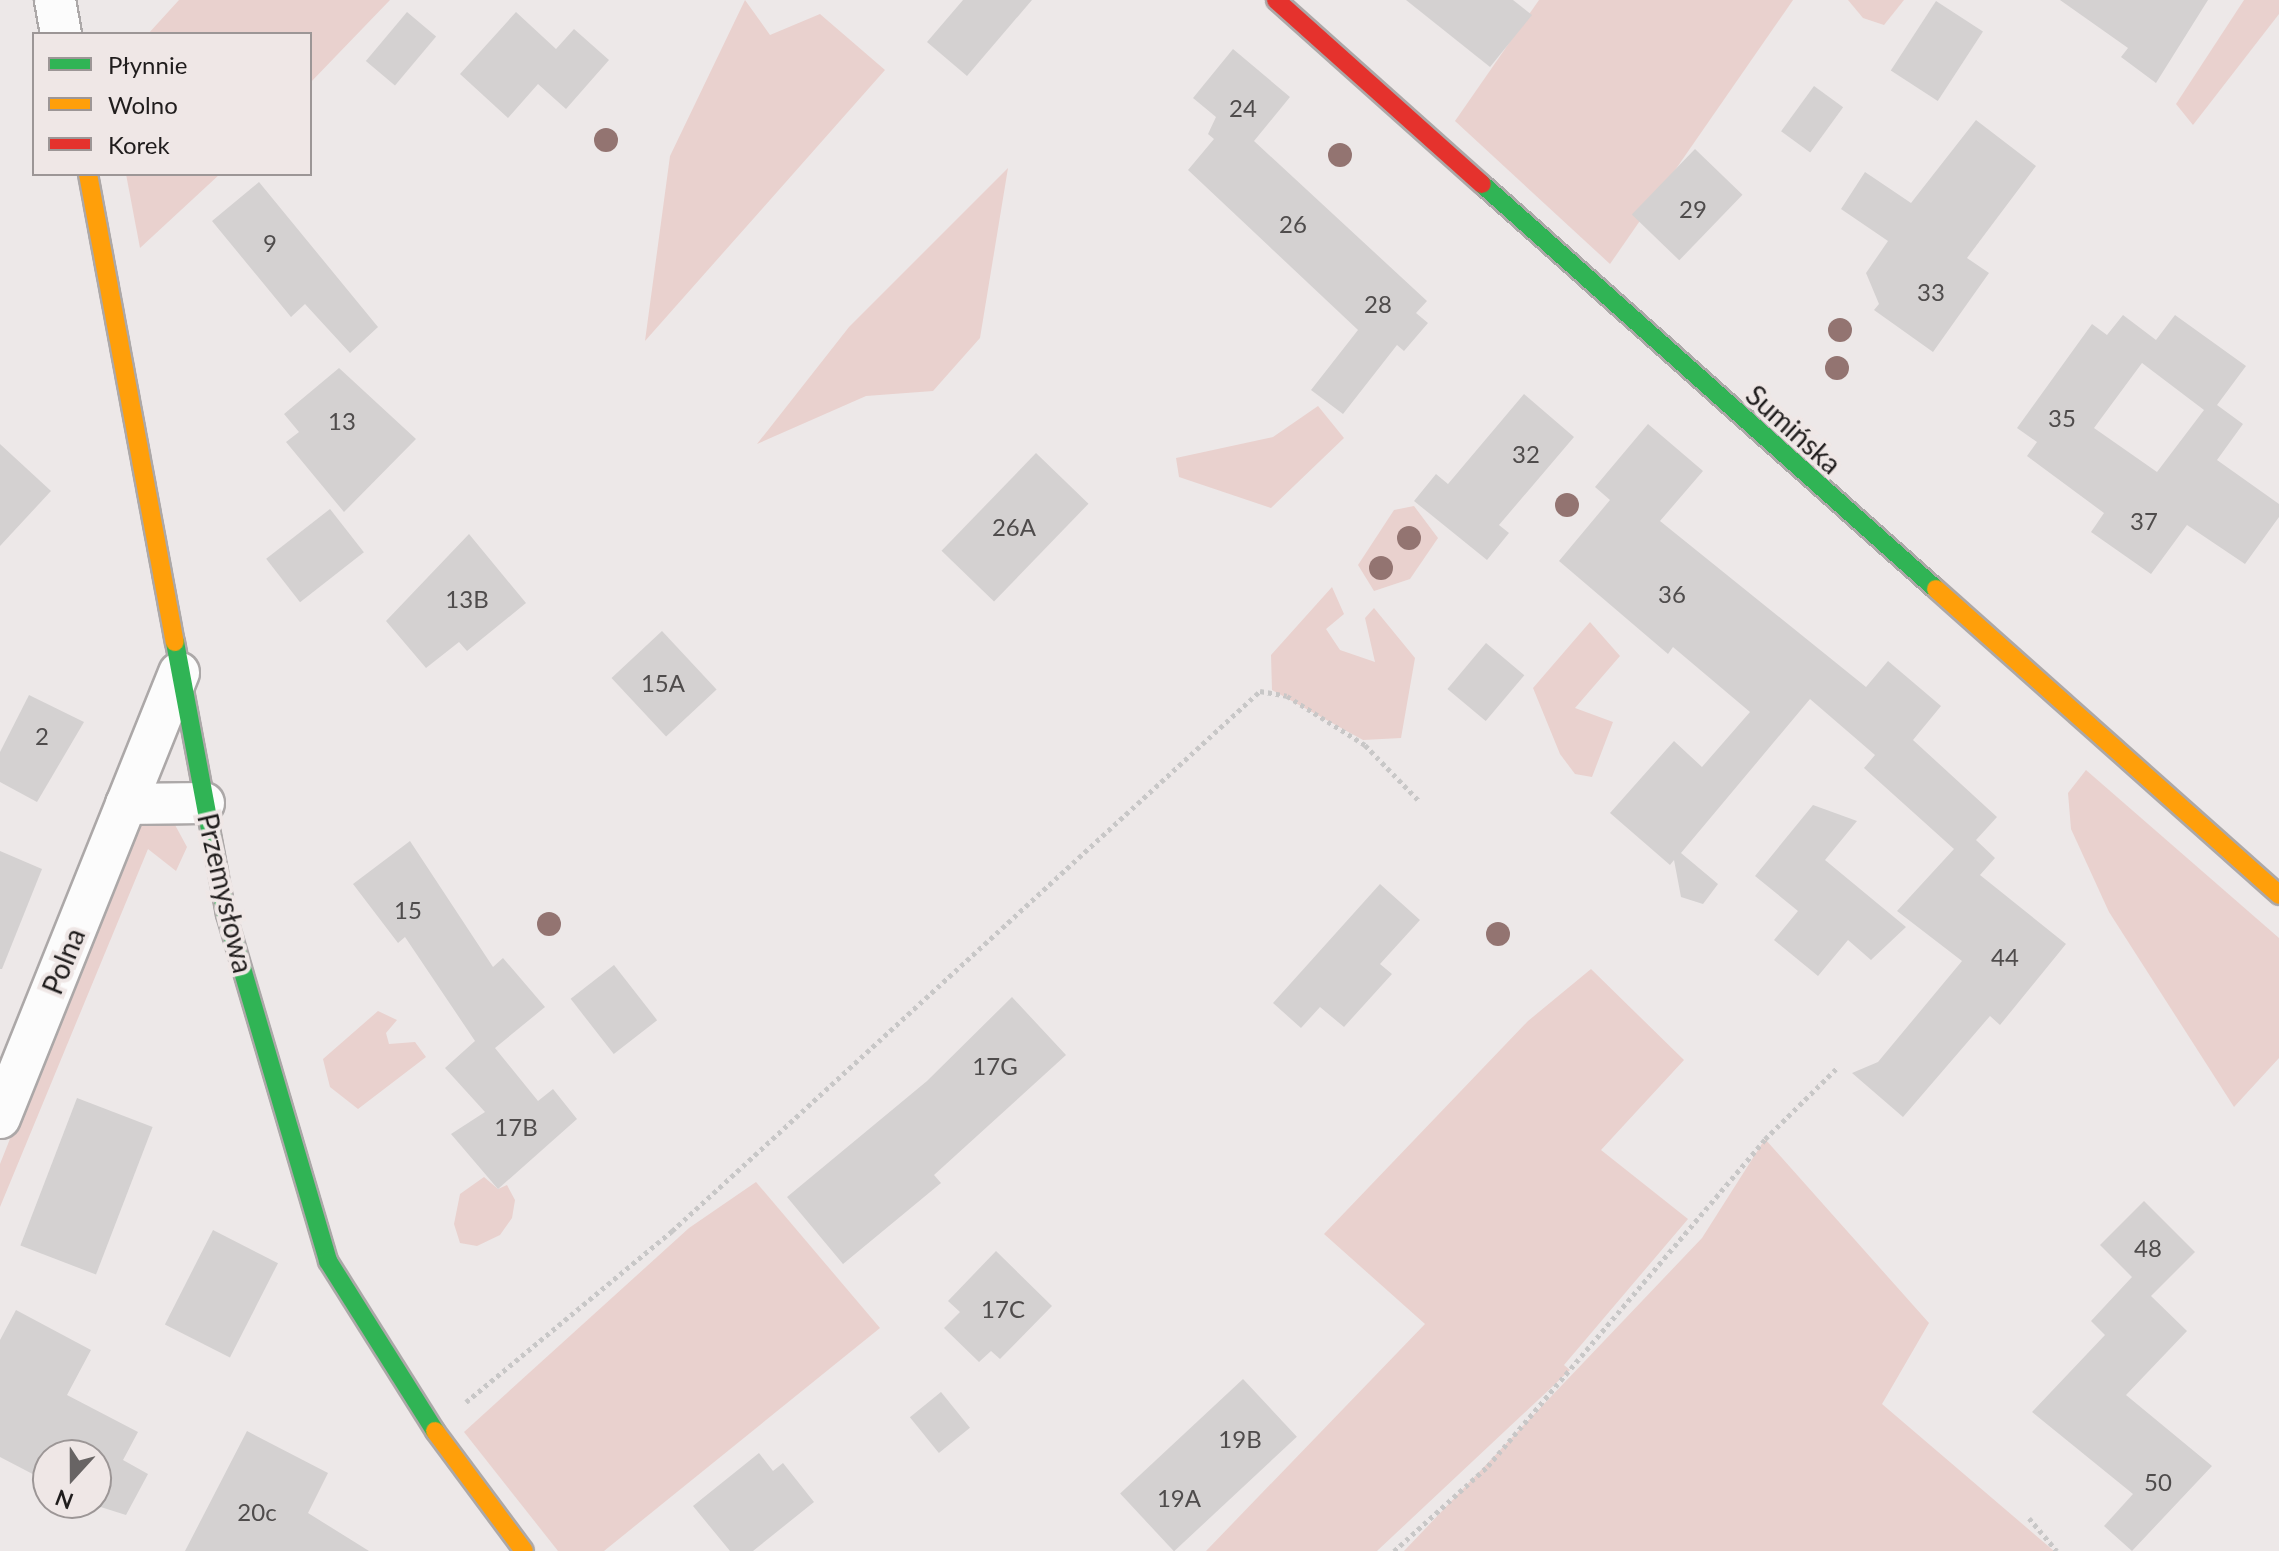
<!DOCTYPE html>
<meta charset="utf-8">
<style>
body{margin:0}
#map{position:relative;width:2279px;height:1551px;overflow:hidden;background:#ede8e8;font-family:Lato,sans-serif}
div>[style]{position:absolute}
.green>*{inset:0;background:#e9d1ce}
.building>*{inset:0;background:#d4d1d1;transform-origin:0 0}
.path>*{height:5px;margin-top:-2.5px;transform-origin:0;background:repeating-linear-gradient(90deg,#c8c7c7 0 4px,transparent 0 8px)}
.roads{filter:drop-shadow(2px 0 #aca8a8) drop-shadow(-2px 0 #aca8a8) drop-shadow(0 2px #aca8a8) drop-shadow(0 -2px #aca8a8)}
.street>*{height:40px;margin:-20px;padding:0 20px;transform-origin:20px;border-radius:20px;background:#fcfcfc}
.fast>*{height:18px;margin:-9px;padding:0 9px;transform-origin:9px;border-radius:9px;background:#30b455}
.slow>*{height:18px;margin:-9px;padding:0 9px;transform-origin:9px;border-radius:9px;background:#ff9f0a}
.jam>*{height:18px;margin:-9px;padding:0 9px;transform-origin:9px;border-radius:9px;background:#e5322d}
.trees>*{width:24px;height:24px;margin:-12px;border-radius:50%;background:#937471}
span{translate:-50% -50%;white-space:nowrap;text-align:center;line-height:1.15;-webkit-text-stroke:8px #efe7e6;paint-order:stroke}
.number-label{font-size:24px;color:#4f4c4c}
.number-label span{-webkit-text-stroke-width:0}
.street-label{font-size:28px;color:#201d1d}
.legend{position:absolute;left:32px;top:32px;width:280px;height:144px;box-sizing:border-box;background:#efe7e6;border:2px solid #9c9696;margin:0;padding:10px 14px;list-style:none;font-size:24px;color:#201d1d}
.legend li{display:flex;align-items:center;gap:16px;height:40px}
.legend b{width:40px;border:2px solid #9c9696}
.north{position:absolute;left:32px;top:1439px;width:80px;height:80px;box-sizing:border-box;background:#efe7e6;border:2px solid #9c9696;border-radius:50%;rotate:201deg;font-size:22px;font-weight:700;line-height:32px;text-align:center;color:#201d1d}
.north::after{content:'';display:block;margin:auto;width:28px;height:36px;background:#686464;clip-path:polygon(50% 0,100% 100%,50% 72%,0 100%)}
</style>
<div id="map">
<div class="green">
<div style="clip-path:polygon(179px 0,390px 0,310px 83px,310px 34px,148px 34px)"></div>
<div style="clip-path:polygon(745px 0,770px 35px,820px 14px,885px 70px,645px 341px,670px 156px)"></div>
<div style="clip-path:polygon(1539px 0,1793px 0,1610px 264px,1455px 121px)"></div>
<div style="clip-path:polygon(1848px 0,1904px 0,1884px 25px,1863px 18px)"></div>
<div style="clip-path:polygon(2244px 0,2279px 0,2279px 14px,2193px 125px,2176px 104px)"></div>
<div style="clip-path:polygon(1008px 168px,980px 338px,933px 391px,866px 396px,757px 444px,849px 327px)"></div>
<div style="clip-path:polygon(126px 174px,220px 174px,140px 248px)"></div>
<div style="clip-path:polygon(1318px 406px,1344px 438px,1271px 508px,1179px 477px,1176px 458px,1273px 437px)"></div>
<div style="clip-path:polygon(1414px 506px,1438px 538px,1410px 579px,1374px 591px,1358px 565px,1394px 510px)"></div>
<div style="clip-path:polygon(1332px 587px,1344px 614px,1326px 629px,1340px 650px,1375px 662px,1365px 618px,1374px 608px,1415px 658px,1401px 738px,1363px 740px,1272px 690px,1271px 655px)"></div>
<div style="clip-path:polygon(1590px 622px,1620px 656px,1575px 708px,1613px 722px,1592px 777px,1575px 774px,1560px 754px,1533px 688px)"></div>
<div style="clip-path:polygon(2086px 770px,2279px 938px,2279px 1058px,2234px 1107px,2109px 912px,2071px 829px,2068px 793px)"></div>
<div style="clip-path:polygon(143px 823px,174px 823px,187px 847px,176px 871px,148px 849px,0 1207px,0 1164px,128px 842px)"></div>
<div style="clip-path:polygon(1591px 969px,1684px 1060px,1601px 1150px,1688px 1219px,1564px 1365px,1570px 1370px,1377px 1551px,1206px 1551px,1425px 1324px,1324px 1234px,1528px 1021px)"></div>
<div style="clip-path:polygon(378px 1011px,397px 1020px,386px 1033px,389px 1044px,415px 1042px,426px 1057px,358px 1109px,330px 1087px,323px 1059px)"></div>
<div style="clip-path:polygon(1765px 1139px,1929px 1323px,1882px 1404px,2054px 1551px,1404px 1551px,1702px 1238px)"></div>
<div style="clip-path:polygon(484px 1177px,498px 1189px,507px 1185px,515px 1200px,512px 1218px,500px 1235px,477px 1246px,460px 1243px,454px 1224px,460px 1194px)"></div>
<div style="clip-path:polygon(756px 1182px,880px 1328px,604px 1551px,558px 1551px,464px 1432px,689px 1228px)"></div>
</div>
<div class="building">
<div style="clip-path:polygon(963px 0,1032px 0,967px 76px,927px 42px)"></div>
<div style="clip-path:polygon(1406px 0,1513px 0,1532px 15px,1490px 67px)"></div>
<div style="clip-path:polygon(2060px 0,2208px 0,2156px 83px,2121px 57px,2128px 48px)"></div>
<div style="left:1936px;top:1px;width:56px;height:83px;rotate:33deg"></div>
<div style="left:407px;top:12px;width:38px;height:64px;rotate:40deg"></div>
<div style="clip-path:polygon(516px 12px,556px 49px,574px 29px,609px 60px,566px 109px,538px 84px,508px 118px,460px 74px)"></div>
<div style="clip-path:polygon(1233px 49px,1290px 97px,1254px 141px,1427px 301px,1416px 313px,1428px 323px,1404px 351px,1397px 345px,1343px 414px,1311px 390px,1358px 330px,1188px 170px,1214px 139px,1208px 134px,1216px 117px,1193px 98px)"></div>
<div style="left:1814px;top:86px;width:36px;height:56px;rotate:36deg"></div>
<div style="clip-path:polygon(1976px 120px,2036px 166px,1967px 258px,1989px 273px,1933px 352px,1874px 310px,1879px 304px,1866px 273px,1888px 241px,1841px 209px,1865px 172px,1911px 203px)"></div>
<div style="left:1695px;top:149px;width:66px;height:91px;rotate:44deg"></div>
<div style="clip-path:polygon(259px 182px,378px 327px,350px 353px,305px 304px,291px 317px,212px 221px)"></div>
<div style="clip-path:polygon(evenodd,2123px 315px,2156px 340px,2175px 315px,2246px 366px,2217px 405px,2243px 424px,2217px 460px,2279px 504px,2279px 517px,2245px 564px,2187px 525px,2151px 574px,2091px 532px,2104px 513px,2027px 456px,2037px 442px,2017px 428px,2092px 324px,2107px 335px,2123px 315px,2142px 363px,2204px 410px,2157px 472px,2094px 428px,2142px 363px)"></div>
<div style="clip-path:polygon(339px 368px,416px 439px,344px 512px,286px 442px,299px 432px,284px 414px)"></div>
<div style="clip-path:polygon(1524px 394px,1574px 437px,1499px 525px,1509px 533px,1487px 560px,1414px 501px,1436px 474px,1448px 484px)"></div>
<div style="clip-path:polygon(1648px 424px,1703px 471px,1660px 521px,1866px 687px,1888px 661px,1941px 706px,1913px 740px,1997px 817px,1976px 840px,1995px 858px,1980px 875px,2066px 944px,2000px 1025px,1990px 1016px,1903px 1117px,1852px 1073px,1878px 1062px,1962px 961px,1897px 911px,1954px 849px,1864px 768px,1875px 755px,1810px 699px,1681px 853px,1718px 884px,1703px 904px,1681px 897px,1674px 860px,1670px 865px,1610px 813px,1674px 741px,1702px 767px,1750px 712px,1673px 647px,1668px 654px,1559px 561px,1610px 500px,1595px 487px)"></div>
<div style="clip-path:polygon(0 444px,51px 491px,0 546px)"></div>
<div style="left:1036px;top:453px;width:73px;height:136px;rotate:44deg"></div>
<div style="left:330px;top:509px;width:55px;height:81px;rotate:52deg"></div>
<div style="clip-path:polygon(469px 534px,526px 603px,467px 651px,459px 642px,426px 668px,386px 621px)"></div>
<div style="left:662px;top:631px;width:80px;height:69px;rotate:47deg"></div>
<div style="left:1486px;top:643px;width:50px;height:60px;rotate:40deg"></div>
<div style="clip-path:polygon(29px 695px,84px 722px,37px 802px,0 782px,0 752px)"></div>
<div style="clip-path:polygon(1813px 805px,1857px 821px,1825px 860px,1906px 927px,1871px 960px,1848px 940px,1818px 976px,1774px 940px,1798px 911px,1755px 876px)"></div>
<div style="clip-path:polygon(410px 841px,493px 967px,503px 958px,545px 1007px,495px 1048px,538px 1101px,553px 1089px,577px 1119px,498px 1189px,451px 1134px,485px 1112px,445px 1068px,475px 1041px,405px 937px,398px 943px,353px 884px)"></div>
<div style="clip-path:polygon(0 851px,42px 869px,2px 969px,0 969px)"></div>
<div style="clip-path:polygon(1380px 884px,1420px 920px,1380px 964px,1392px 974px,1344px 1027px,1320px 1007px,1301px 1028px,1273px 1003px)"></div>
<div style="left:614px;top:965px;width:70px;height:55px;rotate:52deg"></div>
<div style="clip-path:polygon(1012px 997px,1066px 1055px,934px 1175px,941px 1183px,843px 1264px,787px 1197px,927px 1081px)"></div>
<div style="left:77px;top:1098px;width:81px;height:158px;rotate:21deg"></div>
<div style="clip-path:polygon(2144px 1201px,2195px 1252px,2151px 1296px,2187px 1331px,2126px 1395px,2212px 1466px,2132px 1551px,2104px 1526px,2133px 1494px,2032px 1412px,2105px 1335px,2091px 1321px,2132px 1277px,2139px 1284px,2100px 1245px)"></div>
<div style="left:213px;top:1230px;width:73px;height:106px;rotate:27deg"></div>
<div style="clip-path:polygon(996px 1251px,1052px 1306px,1000px 1359px,991px 1351px,979px 1362px,944px 1328px,960px 1312px,948px 1301px)"></div>
<div style="clip-path:polygon(16px 1310px,91px 1350px,67px 1395px,138px 1432px,123px 1460px,148px 1474px,126px 1515px,88px 1503px,96px 1503px,96px 1455px,48px 1455px,48px 1482px,0 1457px,0 1340px)"></div>
<div style="left:1243px;top:1379px;width:79px;height:168px;rotate:47deg"></div>
<div style="left:941px;top:1392px;width:46px;height:40px;rotate:51deg"></div>
<div style="clip-path:polygon(247px 1431px,328px 1473px,308px 1513px,369px 1551px,185px 1551px)"></div>
<div style="clip-path:polygon(759px 1453px,773px 1471px,783px 1463px,814px 1502px,753px 1551px,730px 1551px,693px 1506px)"></div>
</div>
<div class="path">
<div style="left:466px;top:1402px;width:268px;rotate:-39.7deg"></div>
<div style="left:672px;top:1231px;width:798px;rotate:-42.56deg"></div>
<div style="left:1260px;top:691px;width:27px;rotate:10deg"></div>
<div style="left:1287px;top:696px;width:92px;rotate:32.1deg"></div>
<div style="left:1365px;top:745px;width:78px;rotate:46deg"></div>
<div style="left:2029px;top:1518px;width:43px;rotate:49.7deg"></div>
<div style="left:1394px;top:1551px;width:127px;rotate:-42.1deg"></div>
<div style="left:1488px;top:1466px;width:429px;rotate:-49.7deg"></div>
<div style="left:1765px;top:1139px;width:100px;rotate:-44.6deg"></div>
</div>
<div class="roads">
<div class="street">
<div style="left:55px;top:0;width:35px;rotate:80deg"></div>
<div style="left:126px;top:804px;width:78px;rotate:-0.7deg"></div>
<div style="left:0;top:1118px;width:480px;rotate:-68.1deg"></div>
</div>
<div class="fast">
<div style="left:1482px;top:184px;width:608px;rotate:41.74deg"></div>
<div style="left:175px;top:642px;width:277px;rotate:79.4deg"></div>
<div style="left:226px;top:914px;width:362px;rotate:73.6deg"></div>
<div style="left:328px;top:1261px;width:201px;rotate:57.8deg"></div>
</div>
<div class="slow">
<div style="left:88px;top:174px;width:476px;rotate:79.5deg"></div>
<div style="left:1936px;top:589px;width:460px;rotate:41.7deg"></div>
<div style="left:435px;top:1431px;width:149px;rotate:53.4deg"></div>
</div>
<div class="jam">
<div style="left:1276px;top:0;width:276px;rotate:41.8deg"></div>
</div>
</div>
<div class="trees">
<div style="left:606px;top:140px"></div>
<div style="left:1340px;top:155px"></div>
<div style="left:1840px;top:330px"></div>
<div style="left:1837px;top:368px"></div>
<div style="left:1567px;top:505px"></div>
<div style="left:1409px;top:538px"></div>
<div style="left:1381px;top:568px"></div>
<div style="left:549px;top:924px"></div>
<div style="left:1498px;top:934px"></div>
</div>
<div class="number-label">
<span style="left:1243px;top:108px">24</span>
<span style="left:1693px;top:209px">29</span>
<span style="left:1293px;top:224px">26</span>
<span style="left:270px;top:243px">9</span>
<span style="left:1931px;top:292px">33</span>
<span style="left:1378px;top:304px">28</span>
<span style="left:2062px;top:418px">35</span>
<span style="left:342px;top:421px">13</span>
<span style="left:1526px;top:454px">32</span>
<span style="left:2144px;top:521px">37</span>
<span style="left:1014px;top:527px">26A</span>
<span style="left:1672px;top:594px">36</span>
<span style="left:467px;top:599px">13B</span>
<span style="left:663px;top:683px">15A</span>
<span style="left:42px;top:736px">2</span>
<span style="left:408px;top:910px">15</span>
<span style="left:2005px;top:957px">44</span>
<span style="left:995px;top:1066px">17G</span>
<span style="left:516px;top:1127px">17B</span>
<span style="left:2148px;top:1248px">48</span>
<span style="left:1003px;top:1309px">17C</span>
<span style="left:1240px;top:1439px">19B</span>
<span style="left:2158px;top:1482px">50</span>
<span style="left:1179px;top:1498px">19A</span>
<span style="left:257px;top:1512px">20c</span>
</div>
<div class="street-label">
<span style="left:1794px;top:429px;rotate:42deg">Sumińska</span>
<span style="left:226px;top:893px;rotate:77deg">Przemysłowa</span>
<span style="left:63px;top:961px;rotate:-68deg">Polna</span>
</div>
<ul class="legend">
<li><b style="height:10px;background:#30b455"></b>Płynnie</li>
<li><b style="height:10px;background:#ff9f0a"></b>Wolno</li>
<li><b style="height:10px;background:#e5322d"></b>Korek</li>
</ul>
<div class="north">N</div>
</div>
